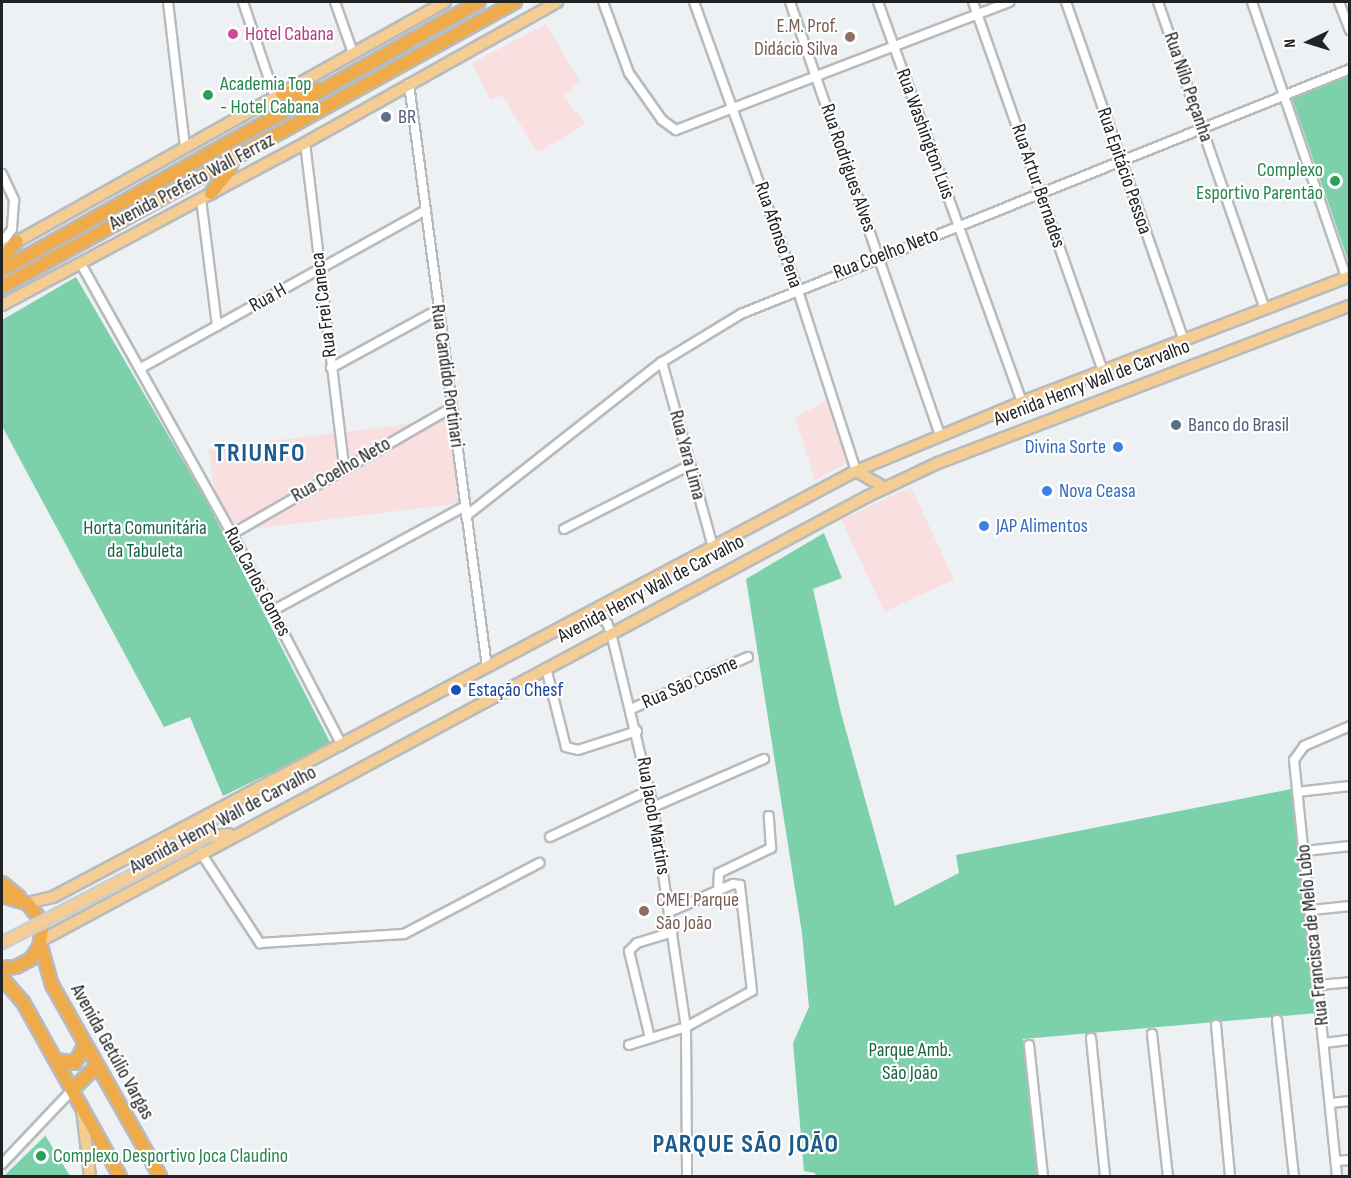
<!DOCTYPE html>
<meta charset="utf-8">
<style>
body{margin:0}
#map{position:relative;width:1351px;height:1178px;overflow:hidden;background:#eef1f4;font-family:"Sofia Sans Condensed",sans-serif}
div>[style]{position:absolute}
.commercial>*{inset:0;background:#fadfe1;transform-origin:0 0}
.green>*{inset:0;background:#7dd1aa}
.roads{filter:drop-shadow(2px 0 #b8bbbe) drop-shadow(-2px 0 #b8bbbe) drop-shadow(0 2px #b8bbbe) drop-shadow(0 -2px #b8bbbe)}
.minor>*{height:8px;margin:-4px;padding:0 4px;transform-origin:4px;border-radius:4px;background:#fff}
.major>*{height:10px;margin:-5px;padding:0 5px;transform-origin:5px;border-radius:5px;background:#f5cc92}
.highway>*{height:12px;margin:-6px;padding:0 6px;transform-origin:6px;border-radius:6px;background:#efaa4a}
.bridges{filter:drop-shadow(2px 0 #cececf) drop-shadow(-2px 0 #cececf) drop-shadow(0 2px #cececf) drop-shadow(0 -2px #cececf)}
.major-bridge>*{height:10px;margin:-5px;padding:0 5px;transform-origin:5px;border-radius:5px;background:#f5cc92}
.dots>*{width:16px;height:16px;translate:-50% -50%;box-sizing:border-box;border:3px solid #fff;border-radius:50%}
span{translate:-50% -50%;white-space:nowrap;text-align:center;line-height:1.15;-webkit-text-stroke:4.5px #fff;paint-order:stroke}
.education-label{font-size:20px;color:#785e54}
.right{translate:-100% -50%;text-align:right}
.left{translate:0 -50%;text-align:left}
.hotel-label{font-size:20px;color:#b23c85}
.leisure-label{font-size:20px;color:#27864d}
.street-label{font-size:20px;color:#212224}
.service-label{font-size:20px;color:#4e5e75}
.shop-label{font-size:20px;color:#366cbe}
.park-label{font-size:20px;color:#196447}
.transit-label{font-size:20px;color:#164399}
.district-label{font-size:26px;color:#1c5b8b;font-weight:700;letter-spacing:1.5px}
.frame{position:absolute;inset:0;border:3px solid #212224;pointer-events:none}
.north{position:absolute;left:1279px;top:12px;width:60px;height:60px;-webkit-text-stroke:4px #fff;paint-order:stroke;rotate:266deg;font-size:16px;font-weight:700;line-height:24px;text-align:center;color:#212224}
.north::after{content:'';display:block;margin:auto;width:21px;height:27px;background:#212224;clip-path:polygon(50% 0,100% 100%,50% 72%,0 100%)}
</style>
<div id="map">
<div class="commercial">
<div style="clip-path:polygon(546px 24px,580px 81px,563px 96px,586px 124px,538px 152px,501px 95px,490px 100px,472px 63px)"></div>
<div style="clip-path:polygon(827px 400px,849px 462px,815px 480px,795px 418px)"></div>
<div style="left:450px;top:419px;width:85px;height:243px;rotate:83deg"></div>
<div style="left:911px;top:487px;width:102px;height:77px;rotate:65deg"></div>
</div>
<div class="green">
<div style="clip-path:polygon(1349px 76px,1349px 263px,1292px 98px)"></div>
<div style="clip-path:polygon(76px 277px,207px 502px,331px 744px,223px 796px,190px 717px,164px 727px,2px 426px,2px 320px)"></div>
<div style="clip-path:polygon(824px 533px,842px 578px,813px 589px,841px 713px,895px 906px,959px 873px,956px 855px,1291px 789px,1317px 1013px,1023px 1039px,1037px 1176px,816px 1176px,815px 1173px,804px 1171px,793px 1043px,809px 1007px,802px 933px,746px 579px)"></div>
<div style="clip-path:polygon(45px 1135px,70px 1176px,4px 1176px,45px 1136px)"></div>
</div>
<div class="roads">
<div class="minor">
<div style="left:168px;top:2px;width:146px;rotate:83.3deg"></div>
<div style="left:243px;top:2px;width:100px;rotate:71.4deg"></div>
<div style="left:335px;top:2px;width:54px;rotate:70.6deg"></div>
<div style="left:603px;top:2px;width:76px;rotate:69.9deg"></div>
<div style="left:629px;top:73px;width:57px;rotate:54.9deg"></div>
<div style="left:662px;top:120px;width:17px;rotate:36deg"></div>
<div style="left:676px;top:130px;width:357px;rotate:-21deg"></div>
<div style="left:694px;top:2px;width:304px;rotate:70.2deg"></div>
<div style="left:797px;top:288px;width:192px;rotate:72.1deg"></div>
<div style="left:790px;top:2px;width:460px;rotate:70.9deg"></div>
<div style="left:878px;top:2px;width:425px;rotate:70.2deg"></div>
<div style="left:973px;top:2px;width:391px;rotate:70.6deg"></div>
<div style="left:1066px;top:2px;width:358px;rotate:70.8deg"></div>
<div style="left:1158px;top:2px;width:325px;rotate:70.8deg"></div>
<div style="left:1252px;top:2px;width:291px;rotate:71.1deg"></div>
<div style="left:1339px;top:2px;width:30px;rotate:69deg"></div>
<div style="left:409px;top:84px;width:588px;rotate:82.38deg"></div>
<div style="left:305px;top:143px;width:326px;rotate:83.1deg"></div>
<div style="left:2px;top:174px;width:29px;rotate:65deg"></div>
<div style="left:14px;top:200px;width:29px;rotate:94deg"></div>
<div style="left:12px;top:229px;width:17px;rotate:126deg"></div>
<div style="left:201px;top:199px;width:128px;rotate:82.8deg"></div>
<div style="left:81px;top:264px;width:309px;rotate:60.8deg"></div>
<div style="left:232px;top:534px;width:238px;rotate:62.5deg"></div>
<div style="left:662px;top:362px;width:192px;rotate:74.6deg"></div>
<div style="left:141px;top:368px;width:326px;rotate:-29deg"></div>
<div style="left:331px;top:368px;width:121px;rotate:-28.7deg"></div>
<div style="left:466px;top:516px;width:249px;rotate:-38.2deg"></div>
<div style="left:662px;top:362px;width:92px;rotate:-31.3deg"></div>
<div style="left:741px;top:314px;width:656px;rotate:-21.91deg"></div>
<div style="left:564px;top:529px;width:141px;rotate:-26.9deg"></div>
<div style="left:232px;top:534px;width:253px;rotate:-29.9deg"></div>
<div style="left:592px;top:610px;width:20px;rotate:41deg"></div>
<div style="left:607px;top:623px;width:11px;rotate:68deg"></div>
<div style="left:611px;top:633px;width:179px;rotate:76.4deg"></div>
<div style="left:653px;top:807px;width:222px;rotate:81.5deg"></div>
<div style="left:686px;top:1027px;width:149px;rotate:89.6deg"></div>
<div style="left:272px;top:611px;width:220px;rotate:-28.5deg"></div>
<div style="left:546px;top:668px;width:81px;rotate:75.8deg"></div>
<div style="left:566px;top:747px;width:12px;rotate:14deg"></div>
<div style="left:578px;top:750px;width:62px;rotate:-17.9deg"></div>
<div style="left:631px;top:709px;width:128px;rotate:-24deg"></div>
<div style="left:1297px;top:792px;width:53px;rotate:-6.5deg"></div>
<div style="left:653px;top:807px;width:121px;rotate:-23.4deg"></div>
<div style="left:550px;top:837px;width:110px;rotate:-25.2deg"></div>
<div style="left:1305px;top:851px;width:45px;rotate:-6.3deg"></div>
<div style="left:201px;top:853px;width:108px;rotate:56.8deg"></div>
<div style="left:260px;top:943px;width:144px;rotate:-3.6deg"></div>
<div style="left:404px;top:934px;width:153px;rotate:-27.7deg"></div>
<div style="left:718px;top:891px;width:18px;rotate:-87deg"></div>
<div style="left:719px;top:873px;width:58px;rotate:-25.7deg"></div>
<div style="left:771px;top:848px;width:32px;rotate:-94deg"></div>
<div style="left:1312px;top:910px;width:38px;rotate:-6deg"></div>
<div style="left:1318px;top:985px;width:32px;rotate:-5deg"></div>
<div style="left:1277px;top:1020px;width:157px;rotate:83.8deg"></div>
<div style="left:1216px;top:1025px;width:152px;rotate:84.7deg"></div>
<div style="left:1152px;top:1034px;width:143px;rotate:83.6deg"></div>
<div style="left:650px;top:1038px;width:89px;rotate:-103.6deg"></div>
<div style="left:629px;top:951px;width:11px;rotate:-45deg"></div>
<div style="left:637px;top:943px;width:37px;rotate:-17deg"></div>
<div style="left:1091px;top:1038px;width:139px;rotate:84.2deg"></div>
<div style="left:1324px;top:1043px;width:26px;rotate:-7deg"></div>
<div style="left:629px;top:1045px;width:60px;rotate:-17.5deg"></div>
<div style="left:686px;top:1027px;width:75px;rotate:-28.6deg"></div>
<div style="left:752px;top:991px;width:107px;rotate:-96.5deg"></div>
<div style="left:740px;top:885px;width:7px;rotate:-172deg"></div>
<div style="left:733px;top:884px;width:70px;rotate:156.4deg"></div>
<div style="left:1029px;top:1045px;width:132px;rotate:83.9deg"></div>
<div style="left:1331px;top:1103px;width:19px;rotate:-6deg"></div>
<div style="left:1336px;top:1161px;width:14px;rotate:-4deg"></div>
<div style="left:2px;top:1164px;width:102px;rotate:-46.6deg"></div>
<div style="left:1337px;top:1176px;width:418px;rotate:-95.9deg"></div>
<div style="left:1294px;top:760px;width:17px;rotate:-54deg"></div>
<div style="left:1304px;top:746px;width:50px;rotate:-23.5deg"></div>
</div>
<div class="major">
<div style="left:2px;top:250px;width:508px;rotate:-29.24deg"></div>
<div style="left:2px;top:305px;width:344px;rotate:-28.1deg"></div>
<div style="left:305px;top:143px;width:289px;rotate:-29.2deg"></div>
<div style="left:856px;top:471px;width:34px;rotate:30deg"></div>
<div style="left:200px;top:832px;width:28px;rotate:-44deg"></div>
<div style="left:203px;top:838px;width:26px;rotate:-9deg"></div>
<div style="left:27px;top:903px;width:27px;rotate:-13deg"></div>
<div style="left:53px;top:897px;width:909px;rotate:-27.95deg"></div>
<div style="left:856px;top:471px;width:180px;rotate:-22.6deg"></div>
<div style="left:1022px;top:402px;width:351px;rotate:-21deg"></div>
<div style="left:42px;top:940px;width:936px;rotate:-28.26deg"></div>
<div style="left:866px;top:497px;width:80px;rotate:-25.3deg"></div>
<div style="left:938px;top:463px;width:441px;rotate:-20.9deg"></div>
<div style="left:82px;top:1110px;width:66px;rotate:83.1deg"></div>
</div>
<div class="highway">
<div style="left:282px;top:93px;width:35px;rotate:-7deg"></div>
<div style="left:211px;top:193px;width:28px;rotate:-51deg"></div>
<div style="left:229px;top:171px;width:17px;rotate:-73deg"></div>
<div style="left:2px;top:259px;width:23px;rotate:-50deg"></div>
<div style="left:2px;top:270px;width:547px;rotate:-29.33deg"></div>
<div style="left:2px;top:287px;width:587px;rotate:-29.05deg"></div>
<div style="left:2px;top:883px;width:22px;rotate:39deg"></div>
<div style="left:2px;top:896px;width:26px;rotate:16deg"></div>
<div style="left:27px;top:903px;width:21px;rotate:51deg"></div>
<div style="left:40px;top:919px;width:10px;rotate:79deg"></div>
<div style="left:42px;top:929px;width:18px;rotate:99deg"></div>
<div style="left:39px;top:947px;width:14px;rotate:124deg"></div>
<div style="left:31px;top:959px;width:17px;rotate:152deg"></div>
<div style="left:16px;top:967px;width:14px;rotate:176deg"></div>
<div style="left:40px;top:943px;width:44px;rotate:74.1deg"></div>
<div style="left:52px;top:985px;width:219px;rotate:60.5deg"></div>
<div style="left:2px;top:978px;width:32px;rotate:49deg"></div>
<div style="left:23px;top:1002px;width:199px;rotate:60.9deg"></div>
<div style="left:56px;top:1060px;width:19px;rotate:9deg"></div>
<div style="left:75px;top:1063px;width:21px;rotate:-62deg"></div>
<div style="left:72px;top:1090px;width:35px;rotate:-44deg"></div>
</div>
</div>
<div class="bridges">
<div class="major-bridge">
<div style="left:174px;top:846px;width:30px;rotate:-28deg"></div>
<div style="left:2px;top:943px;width:227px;rotate:-27.6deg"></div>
</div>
</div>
<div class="dots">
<div style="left:233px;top:34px;background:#d1479c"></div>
<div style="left:850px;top:37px;background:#8d6e63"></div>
<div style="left:208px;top:95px;background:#2e9e5b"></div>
<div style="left:386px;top:117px;background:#5c6f8a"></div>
<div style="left:1335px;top:181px;background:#2e9e5b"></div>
<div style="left:1176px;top:425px;background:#5c6f8a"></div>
<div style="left:1118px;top:447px;background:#3f7fe0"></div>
<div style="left:1047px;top:491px;background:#3f7fe0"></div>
<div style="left:984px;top:526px;background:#3f7fe0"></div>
<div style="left:456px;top:690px;background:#1a4fb4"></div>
<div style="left:644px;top:911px;background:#8d6e63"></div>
<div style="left:41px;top:1156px;background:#2e9e5b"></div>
</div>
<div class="education-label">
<span class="right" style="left:838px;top:38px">E.M. Prof.<br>Didácio Silva</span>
<span class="left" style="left:656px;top:912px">CMEI Parque<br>São João</span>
</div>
<div class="hotel-label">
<span class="left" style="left:245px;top:34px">Hotel Cabana</span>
</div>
<div class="leisure-label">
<span class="left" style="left:220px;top:96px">Academia Top<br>- Hotel Cabana</span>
<span class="right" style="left:1323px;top:182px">Complexo<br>Esportivo Parentão</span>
<span class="left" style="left:53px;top:1156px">Complexo Desportivo Joca Claudino</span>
</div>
<div class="street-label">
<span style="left:1188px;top:87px;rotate:71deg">Rua Nilo Peçanha</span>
<span style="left:925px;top:134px;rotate:70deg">Rua Washington Luis</span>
<span style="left:848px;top:168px;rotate:71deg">Rua Rodrigues Alves</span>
<span style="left:1124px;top:171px;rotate:71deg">Rua Epitácio Pessoa</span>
<span style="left:192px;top:182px;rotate:-28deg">Avenida Prefeito Wall Ferraz</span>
<span style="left:1038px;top:186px;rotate:71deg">Rua Artur Bernades</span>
<span style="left:778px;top:235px;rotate:71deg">Rua Afonso Pena</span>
<span style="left:886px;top:254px;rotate:-21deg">Rua Coelho Neto</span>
<span style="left:268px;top:298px;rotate:-29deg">Rua H</span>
<span style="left:324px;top:305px;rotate:-97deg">Rua Frei Caneca</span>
<span style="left:447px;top:376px;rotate:82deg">Rua Candido Portinari</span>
<span style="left:1092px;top:383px;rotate:-21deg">Avenida Henry Wall de Carvalho</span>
<span style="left:687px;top:455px;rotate:75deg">Rua Yara Lima</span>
<span style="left:341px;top:470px;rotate:-30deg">Rua Coelho Neto</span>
<span style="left:257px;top:582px;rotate:62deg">Rua Carlos Gomes</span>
<span style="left:651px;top:589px;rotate:-28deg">Avenida Henry Wall de Carvalho</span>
<span style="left:690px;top:683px;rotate:-24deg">Rua São Cosme</span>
<span style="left:653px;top:816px;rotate:80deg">Rua Jacob Martins</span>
<span style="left:223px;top:820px;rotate:-28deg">Avenida Henry Wall de Carvalho</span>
<span style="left:1313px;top:935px;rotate:-96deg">Rua Francisca de Melo Lobo</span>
<span style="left:112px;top:1052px;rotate:61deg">Avenida Getúlio Vargas</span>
</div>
<div class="service-label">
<span class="left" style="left:398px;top:117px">BR</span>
<span class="left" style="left:1188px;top:425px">Banco do Brasil</span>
</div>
<div class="shop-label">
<span class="right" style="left:1106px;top:447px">Divina Sorte</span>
<span class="left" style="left:1059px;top:491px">Nova Ceasa</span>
<span class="left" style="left:996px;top:526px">JAP Alimentos</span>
</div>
<div class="park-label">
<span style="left:145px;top:540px">Horta Comunitária<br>da Tabuleta</span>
<span style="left:910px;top:1062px">Parque Amb.<br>São João</span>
</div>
<div class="transit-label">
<span class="left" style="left:468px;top:690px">Estação Chesf</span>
</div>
<div class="district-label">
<span style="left:260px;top:454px">TRIUNFO</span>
<span style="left:746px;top:1145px">PARQUE SÃO JOÃO</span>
</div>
<div class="frame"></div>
<div class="north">N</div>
</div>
